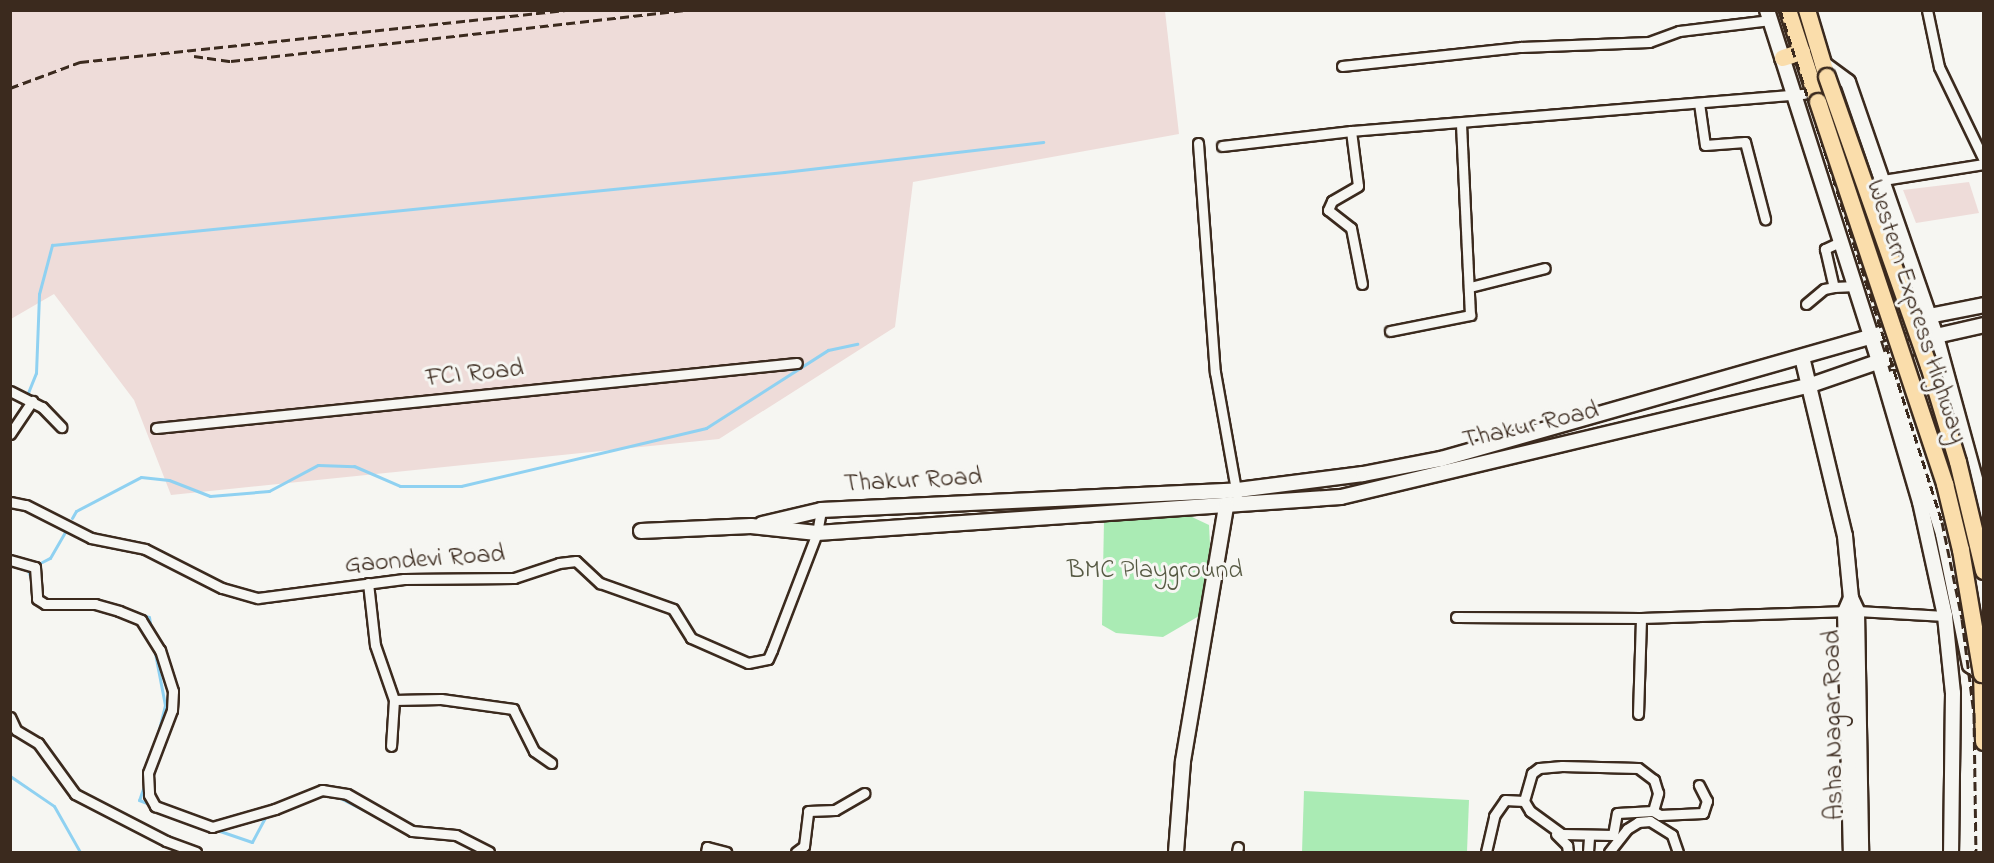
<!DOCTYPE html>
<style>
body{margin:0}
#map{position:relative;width:1994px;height:863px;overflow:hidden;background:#f6f6f2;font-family:"Indie Flower",sans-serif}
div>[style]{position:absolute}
.built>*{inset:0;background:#eedcd9}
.green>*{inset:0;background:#aaebb4}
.stream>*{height:3px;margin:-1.5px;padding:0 1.5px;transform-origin:1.5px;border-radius:1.5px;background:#8fd1f1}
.roads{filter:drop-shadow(2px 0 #3b2a1e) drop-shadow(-2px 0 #3b2a1e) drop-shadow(0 2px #3b2a1e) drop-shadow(0 -2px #3b2a1e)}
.street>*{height:9px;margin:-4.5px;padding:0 4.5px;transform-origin:4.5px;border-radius:4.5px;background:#f6f6f2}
.secondary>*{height:14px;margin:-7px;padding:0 7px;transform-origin:7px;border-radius:7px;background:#f6f6f2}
.highway>*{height:16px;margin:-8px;padding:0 8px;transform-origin:8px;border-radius:8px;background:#faddab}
.rail>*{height:3px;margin-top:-1.5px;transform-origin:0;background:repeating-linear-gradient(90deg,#3b2a1e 0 9px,transparent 0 13.5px)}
.bridges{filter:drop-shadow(2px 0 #3b2a1e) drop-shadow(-2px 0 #3b2a1e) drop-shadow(0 2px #3b2a1e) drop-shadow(0 -2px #3b2a1e)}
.highway-bridge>*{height:16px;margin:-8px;padding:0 8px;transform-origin:8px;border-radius:8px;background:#faddab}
span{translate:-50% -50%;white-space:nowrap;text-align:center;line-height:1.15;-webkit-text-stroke:6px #f6f6f2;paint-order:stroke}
.street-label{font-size:26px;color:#3b2a1e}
.park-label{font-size:26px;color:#575a44}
.frame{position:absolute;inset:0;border:12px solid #3b2a1e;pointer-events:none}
</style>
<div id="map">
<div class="built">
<div style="clip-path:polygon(11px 11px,1165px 11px,1179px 134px,913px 182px,895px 327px,719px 439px,171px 495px,134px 400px,54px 294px,11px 319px)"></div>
<div style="clip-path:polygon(1969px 182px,1979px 213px,1916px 223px,1903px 190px)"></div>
</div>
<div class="green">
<div style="clip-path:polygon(1131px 517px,1192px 517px,1209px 525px,1210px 545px,1199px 616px,1163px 637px,1116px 633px,1102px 625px,1104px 520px)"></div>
<div style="clip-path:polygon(1304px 791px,1469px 800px,1467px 852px,1302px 852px)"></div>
</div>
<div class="stream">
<div style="left:21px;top:410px;width:40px;rotate:-68deg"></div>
<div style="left:36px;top:373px;width:79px;rotate:-87.8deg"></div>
<div style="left:39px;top:294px;width:51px;rotate:-75.1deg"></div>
<div style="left:52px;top:245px;width:736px;rotate:-5.7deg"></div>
<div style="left:784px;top:172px;width:261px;rotate:-6.6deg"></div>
<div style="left:72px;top:518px;width:8px;rotate:-60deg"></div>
<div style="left:76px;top:511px;width:73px;rotate:-27.6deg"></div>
<div style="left:141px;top:477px;width:28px;rotate:6deg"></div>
<div style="left:169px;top:480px;width:44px;rotate:21.3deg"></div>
<div style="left:210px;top:496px;width:59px;rotate:-4.8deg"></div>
<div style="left:269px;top:491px;width:55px;rotate:-28deg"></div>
<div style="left:318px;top:465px;width:36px;rotate:2deg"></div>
<div style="left:354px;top:466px;width:50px;rotate:23.5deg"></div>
<div style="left:400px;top:486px;width:61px"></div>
<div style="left:461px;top:486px;width:252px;rotate:-13.3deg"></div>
<div style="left:706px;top:428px;width:145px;rotate:-32.6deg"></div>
<div style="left:828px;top:350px;width:30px;rotate:-12deg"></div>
<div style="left:42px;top:562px;width:9px;rotate:-27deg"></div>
<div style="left:50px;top:558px;width:30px;rotate:-60deg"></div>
<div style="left:27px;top:568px;width:14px;rotate:69deg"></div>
<div style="left:141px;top:615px;width:8px;rotate:14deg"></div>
<div style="left:149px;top:617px;width:13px;rotate:81deg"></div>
<div style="left:154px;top:648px;width:58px;rotate:79.1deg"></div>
<div style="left:165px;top:705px;width:37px;rotate:104deg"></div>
<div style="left:10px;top:776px;width:53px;rotate:34.3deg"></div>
<div style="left:54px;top:806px;width:53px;rotate:60.5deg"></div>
<div style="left:145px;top:783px;width:18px;rotate:109deg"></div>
<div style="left:139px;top:800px;width:14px;rotate:21deg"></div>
<div style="left:336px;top:796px;width:68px;rotate:26.9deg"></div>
<div style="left:272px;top:806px;width:19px;rotate:-21deg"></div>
<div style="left:214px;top:829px;width:40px;rotate:18.9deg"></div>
<div style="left:252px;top:842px;width:32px;rotate:-62deg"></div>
</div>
<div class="roads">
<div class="street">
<div style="left:1927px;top:10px;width:58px;rotate:78.1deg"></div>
<div style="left:1939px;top:67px;width:103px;rotate:64.2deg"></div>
<div style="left:1342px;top:66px;width:180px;rotate:-6.1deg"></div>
<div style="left:1521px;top:47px;width:128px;rotate:-2.2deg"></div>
<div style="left:1649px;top:42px;width:32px;rotate:-20deg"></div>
<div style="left:1679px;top:31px;width:92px;rotate:-6.9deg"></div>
<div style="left:1699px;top:103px;width:42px;rotate:81.9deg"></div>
<div style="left:1705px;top:145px;width:40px;rotate:-4.3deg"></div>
<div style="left:1745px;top:142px;width:80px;rotate:75.4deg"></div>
<div style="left:1351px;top:131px;width:55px;rotate:82.7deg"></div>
<div style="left:1358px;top:186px;width:30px;rotate:150deg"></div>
<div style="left:1332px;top:201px;width:10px;rotate:114deg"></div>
<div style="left:1328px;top:210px;width:29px;rotate:38deg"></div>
<div style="left:1351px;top:228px;width:57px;rotate:78.9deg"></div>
<div style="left:1198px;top:143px;width:230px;rotate:85.8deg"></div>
<div style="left:1215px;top:372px;width:125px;rotate:79.9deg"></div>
<div style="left:1222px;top:146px;width:130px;rotate:-6.6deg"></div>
<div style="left:1351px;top:131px;width:454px;rotate:-4.7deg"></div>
<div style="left:1883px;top:180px;width:102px;rotate:-9deg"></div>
<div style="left:1842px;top:241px;width:19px;rotate:155deg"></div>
<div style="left:1825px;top:249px;width:39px;rotate:77deg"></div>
<div style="left:1834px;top:287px;width:21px;rotate:-3deg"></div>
<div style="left:1470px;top:287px;width:77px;rotate:-14.2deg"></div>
<div style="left:1806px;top:304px;width:23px;rotate:-40deg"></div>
<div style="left:1824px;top:289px;width:10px;rotate:-11deg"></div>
<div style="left:1390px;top:331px;width:82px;rotate:-11.3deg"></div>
<div style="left:1470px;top:315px;width:192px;rotate:-92.7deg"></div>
<div style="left:10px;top:391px;width:36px;rotate:27deg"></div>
<div style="left:42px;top:407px;width:28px;rotate:46deg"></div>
<div style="left:156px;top:428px;width:644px;rotate:-5.79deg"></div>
<div style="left:10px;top:434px;width:40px;rotate:-56deg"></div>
<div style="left:10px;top:502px;width:16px;rotate:11deg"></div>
<div style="left:26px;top:505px;width:73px;rotate:26.9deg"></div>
<div style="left:91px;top:538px;width:55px;rotate:11.5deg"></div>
<div style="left:145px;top:549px;width:86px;rotate:26.9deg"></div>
<div style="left:222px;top:588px;width:37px;rotate:16deg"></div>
<div style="left:258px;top:598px;width:147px;rotate:-7.4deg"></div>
<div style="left:404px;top:579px;width:110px;rotate:-0.5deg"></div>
<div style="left:514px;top:578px;width:47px;rotate:-18.4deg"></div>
<div style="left:559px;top:563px;width:17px;rotate:-7deg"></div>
<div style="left:576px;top:561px;width:33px;rotate:43deg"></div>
<div style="left:600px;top:583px;width:77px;rotate:19.6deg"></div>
<div style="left:673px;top:609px;width:34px;rotate:58deg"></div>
<div style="left:691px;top:638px;width:62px;rotate:23.7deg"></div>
<div style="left:748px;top:663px;width:20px;rotate:-11deg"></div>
<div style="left:768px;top:659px;width:10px;rotate:-66deg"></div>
<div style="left:772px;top:650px;width:125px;rotate:-69deg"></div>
<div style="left:817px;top:533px;width:23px;rotate:-80deg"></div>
<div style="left:10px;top:560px;width:26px;rotate:16deg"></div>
<div style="left:35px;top:567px;width:32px;rotate:86deg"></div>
<div style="left:37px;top:599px;width:9px;rotate:32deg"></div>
<div style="left:45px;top:604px;width:50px"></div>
<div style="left:95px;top:604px;width:25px;rotate:16deg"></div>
<div style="left:119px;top:611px;width:24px;rotate:22deg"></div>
<div style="left:141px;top:620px;width:36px;rotate:58deg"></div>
<div style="left:160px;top:650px;width:43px;rotate:72.4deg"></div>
<div style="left:173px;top:691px;width:19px;rotate:93deg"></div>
<div style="left:172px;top:710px;width:67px;rotate:110.9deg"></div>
<div style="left:148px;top:773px;width:22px;rotate:87deg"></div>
<div style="left:149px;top:795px;width:13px;rotate:61deg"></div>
<div style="left:155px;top:806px;width:61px;rotate:20.2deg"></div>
<div style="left:212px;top:827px;width:66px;rotate:-15.9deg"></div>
<div style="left:275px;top:809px;width:51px;rotate:-22deg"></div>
<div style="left:322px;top:790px;width:25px;rotate:9deg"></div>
<div style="left:347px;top:794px;width:75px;rotate:29.6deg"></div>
<div style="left:412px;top:831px;width:44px;rotate:5.2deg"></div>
<div style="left:456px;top:835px;width:37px;rotate:27deg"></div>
<div style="left:368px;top:583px;width:62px;rotate:83.6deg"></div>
<div style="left:375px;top:645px;width:58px;rotate:70.9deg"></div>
<div style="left:394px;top:700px;width:46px;rotate:93.7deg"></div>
<div style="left:1456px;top:617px;width:185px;rotate:0.3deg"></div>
<div style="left:1641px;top:618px;width:216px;rotate:-1.9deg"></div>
<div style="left:1857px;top:611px;width:88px;rotate:3.3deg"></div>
<div style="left:394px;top:700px;width:47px;rotate:-1.2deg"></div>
<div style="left:441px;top:699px;width:73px;rotate:7.9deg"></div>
<div style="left:513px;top:709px;width:47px;rotate:63.4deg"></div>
<div style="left:534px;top:751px;width:21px;rotate:35deg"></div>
<div style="left:1638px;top:714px;width:96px;rotate:-88.2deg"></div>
<div style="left:10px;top:717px;width:14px;rotate:65deg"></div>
<div style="left:16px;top:730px;width:26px;rotate:31deg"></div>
<div style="left:38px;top:743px;width:63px;rotate:54deg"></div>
<div style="left:75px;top:794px;width:102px;rotate:27.3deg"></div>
<div style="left:166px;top:841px;width:32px;rotate:20deg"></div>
<div style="left:1653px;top:811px;width:8px;rotate:30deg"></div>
<div style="left:1660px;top:815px;width:43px;rotate:-2.7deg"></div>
<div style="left:1703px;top:813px;width:13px;rotate:-72deg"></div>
<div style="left:1707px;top:801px;width:18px;rotate:-117deg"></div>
<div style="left:1556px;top:834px;width:16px;rotate:45deg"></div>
<div style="left:1567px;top:845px;width:7px;rotate:82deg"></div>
<div style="left:706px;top:852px;width:5px;rotate:-79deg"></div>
<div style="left:707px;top:847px;width:20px;rotate:15deg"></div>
<div style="left:796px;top:852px;width:10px;rotate:-37deg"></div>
<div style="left:804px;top:846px;width:35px;rotate:-83deg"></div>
<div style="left:808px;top:811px;width:27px;rotate:-2deg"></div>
<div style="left:835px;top:810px;width:34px;rotate:-30deg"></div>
<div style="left:1237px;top:852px;width:5px;rotate:-79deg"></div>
<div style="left:1486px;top:852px;width:37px;rotate:-77deg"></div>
<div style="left:1494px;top:816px;width:19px;rotate:-55deg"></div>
<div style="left:1505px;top:800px;width:19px;rotate:3deg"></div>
<div style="left:1524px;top:801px;width:12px;rotate:59deg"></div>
<div style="left:1530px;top:811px;width:39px;rotate:36deg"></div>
<div style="left:1562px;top:834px;width:51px;rotate:1.1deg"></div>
<div style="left:1613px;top:835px;width:22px;rotate:-80deg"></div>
<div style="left:1617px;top:813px;width:36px;rotate:-3deg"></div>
<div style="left:1653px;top:811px;width:19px;rotate:-74deg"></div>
<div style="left:1658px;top:793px;width:14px;rotate:-107deg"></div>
<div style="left:1654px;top:780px;width:20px;rotate:-143deg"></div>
<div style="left:1638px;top:768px;width:76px;rotate:-178.5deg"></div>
<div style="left:1562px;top:766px;width:23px;rotate:175deg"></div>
<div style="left:1539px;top:768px;width:9px;rotate:144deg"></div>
<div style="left:1532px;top:773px;width:29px;rotate:106deg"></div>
<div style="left:1588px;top:852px;width:16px;rotate:-86deg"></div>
<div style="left:1609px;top:852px;width:29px;rotate:-52deg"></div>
<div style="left:1627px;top:829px;width:13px;rotate:-32deg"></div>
<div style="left:1638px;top:822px;width:12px;rotate:-5deg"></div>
<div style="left:1650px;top:821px;width:26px;rotate:32deg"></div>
<div style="left:1672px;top:835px;width:18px;rotate:71deg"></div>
</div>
<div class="secondary">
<div style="left:1767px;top:10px;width:369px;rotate:72.3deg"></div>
<div style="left:1879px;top:362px;width:146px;rotate:73.7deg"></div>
<div style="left:1920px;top:502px;width:117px;rotate:77.6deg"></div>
<div style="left:1945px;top:616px;width:77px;rotate:84.1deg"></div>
<div style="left:1953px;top:693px;width:159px;rotate:90.7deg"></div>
<div style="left:1822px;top:63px;width:32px;rotate:36deg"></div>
<div style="left:1848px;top:82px;width:269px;rotate:70.9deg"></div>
<div style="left:1936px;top:336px;width:181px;rotate:74.7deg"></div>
<div style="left:1802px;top:357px;width:184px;rotate:76.5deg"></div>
<div style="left:1845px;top:536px;width:62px;rotate:84.5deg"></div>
<div style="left:1851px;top:598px;width:14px;rotate:65deg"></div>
<div style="left:1857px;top:611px;width:241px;rotate:89deg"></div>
<div style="left:1893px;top:378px;width:164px;rotate:72.2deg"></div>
<div style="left:1943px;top:534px;width:134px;rotate:78.4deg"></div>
<div style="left:1970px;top:665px;width:15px;rotate:37deg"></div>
<div style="left:762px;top:524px;width:61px;rotate:-13.3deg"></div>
<div style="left:821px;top:510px;width:409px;rotate:-2.7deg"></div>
<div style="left:1230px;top:491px;width:134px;rotate:-7.3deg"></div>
<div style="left:1363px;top:474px;width:79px;rotate:-10.9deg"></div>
<div style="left:1441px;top:459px;width:453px;rotate:-15.9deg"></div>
<div style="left:1877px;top:335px;width:55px;rotate:-20.1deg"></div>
<div style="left:1929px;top:316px;width:56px;rotate:-11.3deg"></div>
<div style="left:641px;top:531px;width:110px;rotate:-2.6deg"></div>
<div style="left:751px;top:526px;width:66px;rotate:6.1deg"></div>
<div style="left:817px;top:533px;width:525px;rotate:-3.93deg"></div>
<div style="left:1341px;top:497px;width:480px;rotate:-13.4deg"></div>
<div style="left:1808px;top:386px;width:83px;rotate:-19.1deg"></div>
<div style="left:1886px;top:359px;width:55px;rotate:-24.7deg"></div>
<div style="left:1936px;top:336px;width:49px;rotate:-12.9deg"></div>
<div style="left:1851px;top:598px;width:15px;rotate:113deg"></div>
<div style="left:1845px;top:612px;width:240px;rotate:88.6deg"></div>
<div style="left:1176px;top:852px;width:91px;rotate:-85.6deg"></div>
<div style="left:1183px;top:761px;width:259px;rotate:-80.4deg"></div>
</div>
<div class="highway">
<div style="left:1788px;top:10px;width:97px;rotate:71.9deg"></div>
<div style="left:1807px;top:10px;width:70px;rotate:73.4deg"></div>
<div style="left:1783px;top:58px;width:20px;rotate:-18deg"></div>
<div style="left:1982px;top:674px;width:68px;rotate:88.3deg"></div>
</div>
</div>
<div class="rail">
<div style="left:1780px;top:10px;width:537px;rotate:72.44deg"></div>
<div style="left:1942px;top:522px;width:99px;rotate:78.3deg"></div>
<div style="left:1962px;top:619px;width:96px;rotate:82.8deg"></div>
<div style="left:1974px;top:714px;width:138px;rotate:89.2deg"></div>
<div style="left:194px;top:56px;width:37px;rotate:8deg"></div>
<div style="left:231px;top:61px;width:457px;rotate:-6.4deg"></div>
<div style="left:10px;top:88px;width:75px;rotate:-20.4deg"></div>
<div style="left:80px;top:62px;width:493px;rotate:-6.1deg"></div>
</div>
<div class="bridges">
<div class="highway-bridge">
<div style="left:1827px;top:77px;width:306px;rotate:70.6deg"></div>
<div style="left:1929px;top:366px;width:100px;rotate:73.2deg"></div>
<div style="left:1958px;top:462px;width:112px;rotate:76.6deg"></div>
<div style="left:1818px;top:102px;width:403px;rotate:71.6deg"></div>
<div style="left:1945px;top:484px;width:68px;rotate:76.4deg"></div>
<div style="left:1961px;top:550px;width:126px;rotate:80.4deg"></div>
</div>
</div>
<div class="street-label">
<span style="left:1915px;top:312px;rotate:72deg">Western Express Highway</span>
<span style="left:475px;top:375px;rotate:-6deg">FCI Road</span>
<span style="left:1531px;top:427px;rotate:-13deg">Thakur Road</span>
<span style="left:913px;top:482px;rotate:-3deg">Thakur Road</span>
<span style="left:425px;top:561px;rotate:-4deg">Gaondevi Road</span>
<span style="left:1835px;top:725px;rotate:-91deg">Asha Nagar Road</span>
</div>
<div class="park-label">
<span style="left:1155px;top:572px">BMC Playground</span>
</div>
<div class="frame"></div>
</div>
